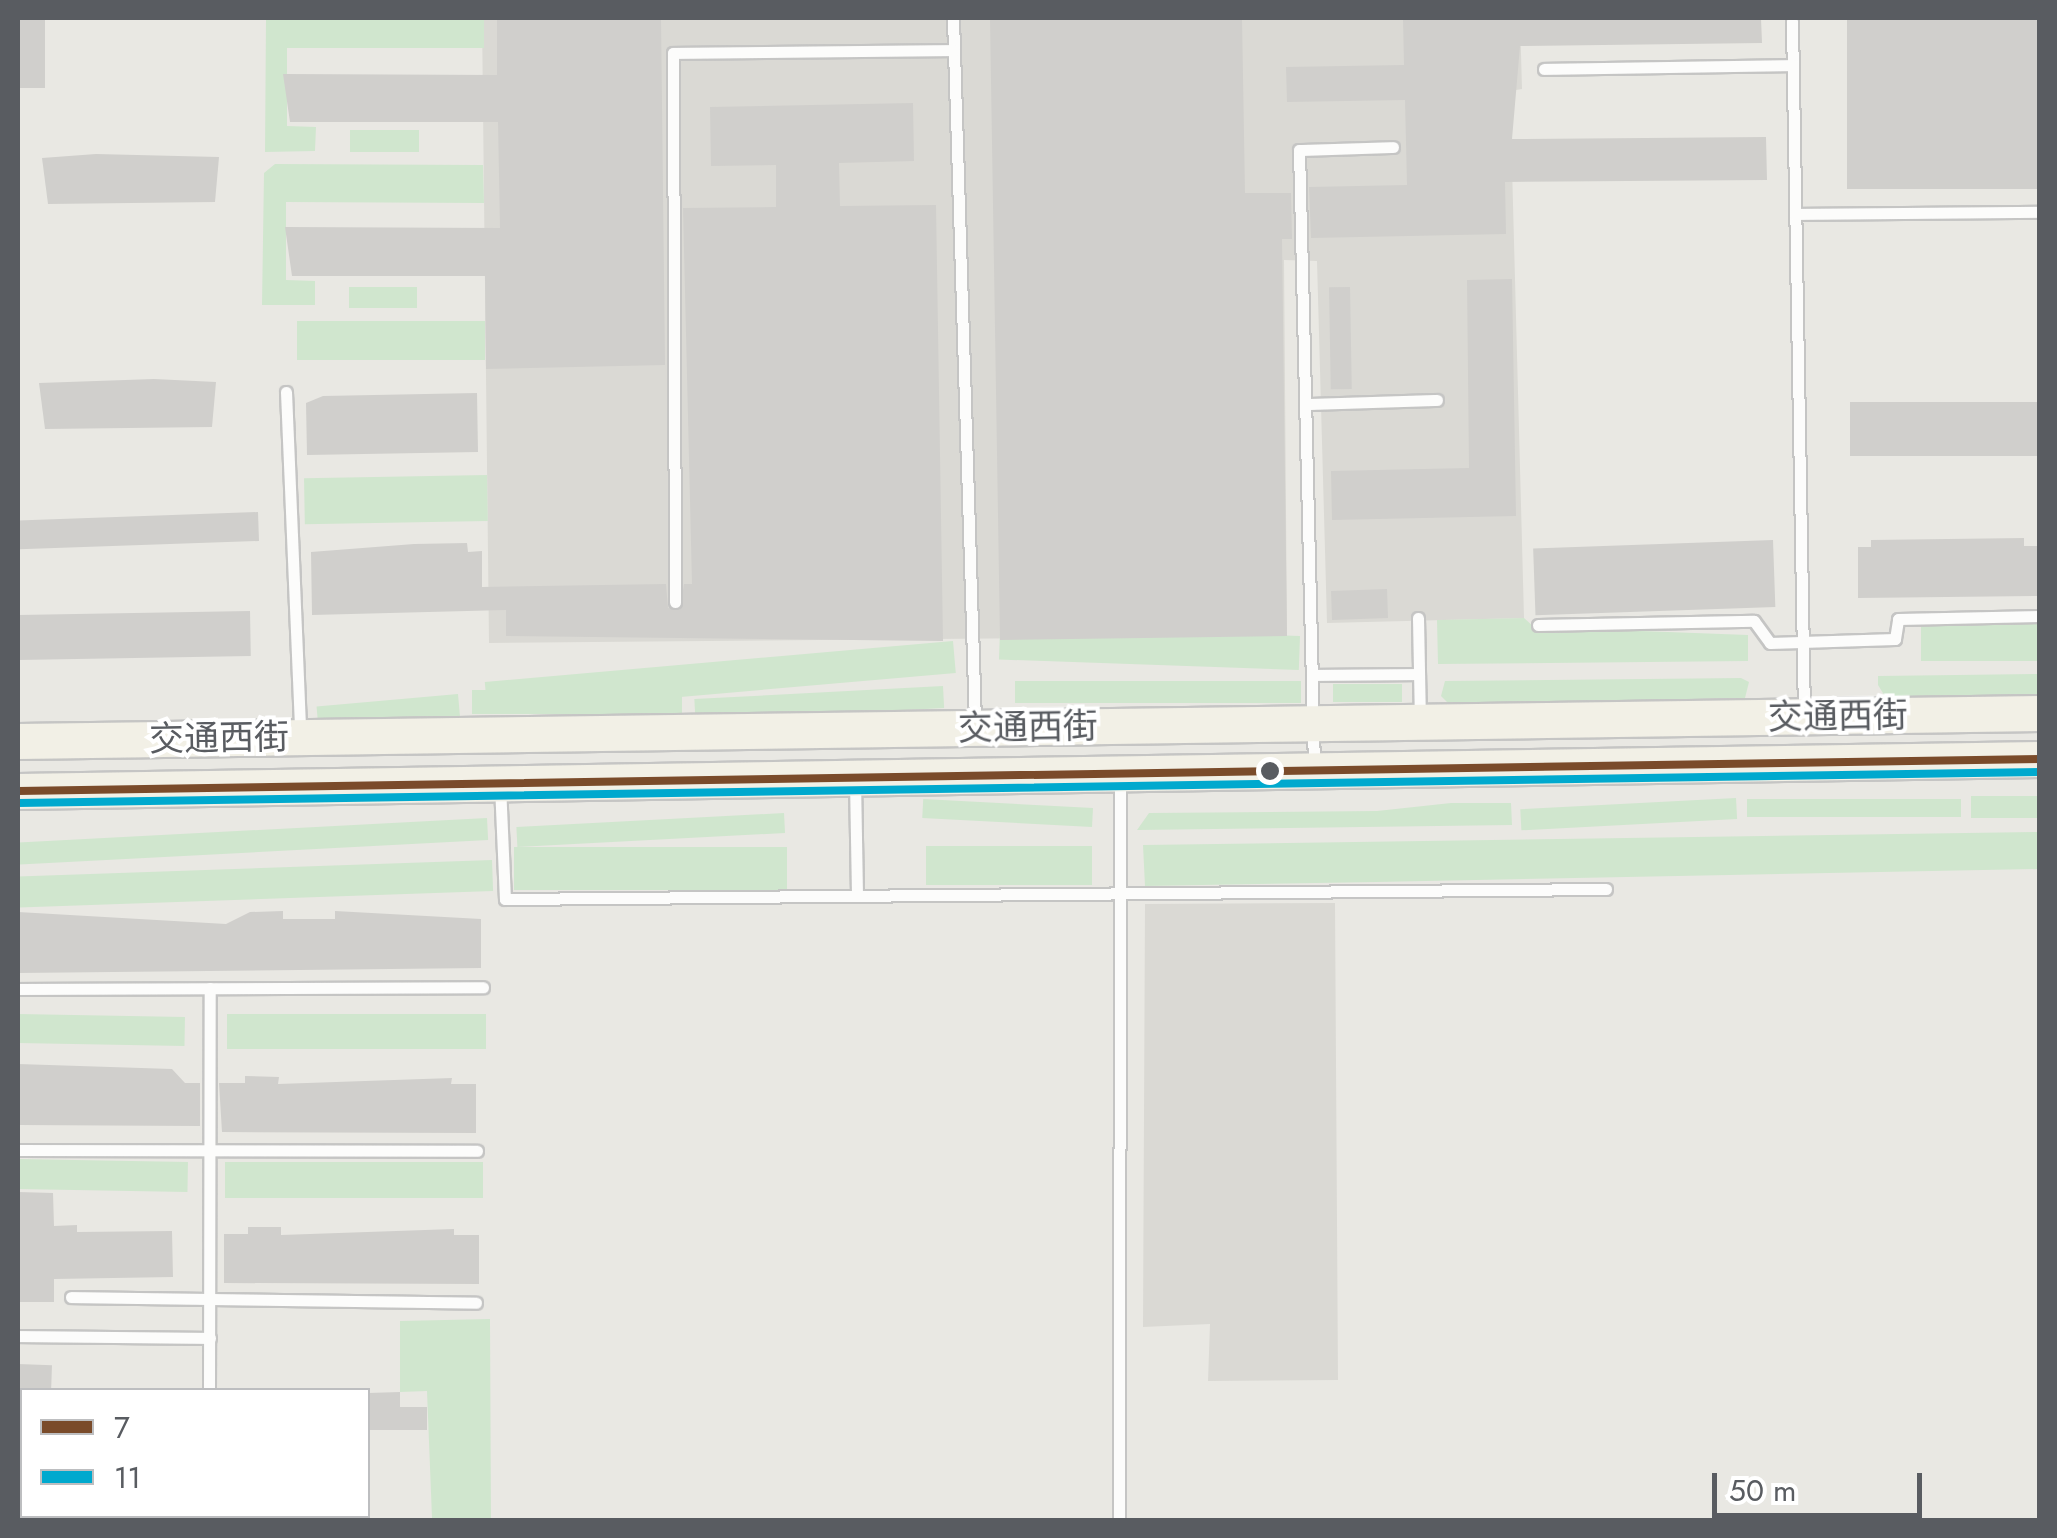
<!DOCTYPE html>
<meta charset="utf-8">
<style>
body{margin:0}
#map{position:relative;width:2057px;height:1538px;overflow:hidden;background:#e9e8e3;font-family:Jost,"Noto Sans SC",sans-serif}
div>[style]{position:absolute}
.industrial>*{inset:0;background:#dad9d4}
.green>*{inset:0;background:#d0e6ce;transform-origin:0 0}
.building>*{inset:0;background:#d0cfcc;transform-origin:0 0}
.roads{filter:drop-shadow(2px 0 #c5c5c4) drop-shadow(-2px 0 #c5c5c4) drop-shadow(0 2px #c5c5c4) drop-shadow(0 -2px #c5c5c4)}
.lane>*{height:11px;margin:-5.5px;padding:0 5.5px;transform-origin:5.5px;border-radius:5.5px;background:#fcfcfb}
.primary>*{height:35px;margin:-17.5px;padding:0 17.5px;transform-origin:17.5px;border-radius:17.5px;background:#f2f0e6}
.bus-1>*{height:8px;margin:-4px;padding:0 4px;transform-origin:4px;border-radius:4px;background:#7a4b2a}
.bus-2>*{height:8px;margin:-4px;padding:0 4px;transform-origin:4px;border-radius:4px;background:#00a9ce}
.dots>*{width:28px;height:28px;translate:-50% -50%;box-sizing:border-box;border:5px solid #fff;border-radius:50%}
span{translate:-50% -50%;white-space:nowrap;text-align:center;line-height:1.15;-webkit-text-stroke:8px #fff;paint-order:stroke}
.street-label{font-size:35px;color:#595c61}
.frame{position:absolute;inset:0;border:20px solid #595c61;pointer-events:none}
.legend{position:absolute;left:20px;top:1388px;width:350px;height:130px;box-sizing:border-box;background:#fff;border:2px solid #bdbec0;margin:0;padding:12px 18px;list-style:none;font-size:30px;color:#595c61}
.legend li{display:flex;align-items:center;gap:20px;height:50px}
.legend b{width:50px;border:2px solid #bdbec0}
.scale{position:absolute;left:1712px;top:1473px;width:210px;height:45px;box-sizing:border-box;border:5px solid #595c61;border-top:0;padding-left:12px;font-size:30px;line-height:35px;white-space:nowrap;color:#595c61;-webkit-text-stroke:8px #fff;paint-order:stroke}
</style>
<div id="map">
<div class="industrial">
<div style="clip-path:polygon(482px 18px,1520px 18px,1522px 89px,1510px 91px,1524px 618px,1327px 623px,1317px 261px,1284px 260px,1287px 636px,489px 643px)"></div>
<div style="clip-path:polygon(1335px 903px,1338px 1380px,1208px 1381px,1210px 1324px,1143px 1327px,1145px 904px)"></div>
</div>
<div class="green">
<div style="clip-path:polygon(484px 18px,484px 48px,287px 48px,287px 126px,316px 127px,315px 151px,265px 152px,266px 18px)"></div>
<div style="left:419px;top:130px;width:22px;height:69px;rotate:90deg"></div>
<div style="clip-path:polygon(275px 164px,483px 165px,484px 203px,286px 202px,286px 280px,315px 281px,315px 305px,262px 305px,264px 173px)"></div>
<div style="left:417px;top:287px;width:21px;height:68px;rotate:90deg"></div>
<div style="left:297px;top:321px;width:188px;height:39px"></div>
<div style="left:487px;top:475px;width:46px;height:183px;rotate:89deg"></div>
<div style="clip-path:polygon(1524px 618px,1534px 627px,1748px 635px,1748px 661px,1438px 664px,1437px 620px)"></div>
<div style="left:2039px;top:623px;width:38px;height:118px;rotate:90deg"></div>
<div style="left:1300px;top:636px;width:34px;height:300px;rotate:92deg"></div>
<div style="left:953px;top:641px;width:32px;height:470px;rotate:85deg"></div>
<div style="clip-path:polygon(2039px 674px,2039px 695px,1886px 698px,1878px 685px,1878px 676px)"></div>
<div style="clip-path:polygon(1741px 678px,1749px 682px,1745px 698px,1449px 704px,1441px 696px,1445px 681px)"></div>
<div style="left:1301px;top:681px;width:22px;height:286px;rotate:90deg"></div>
<div style="left:1402px;top:684px;width:18px;height:69px;rotate:90deg"></div>
<div style="left:943px;top:686px;width:22px;height:249px;rotate:87deg"></div>
<div style="left:682px;top:690px;width:24px;height:210px;rotate:90deg"></div>
<div style="left:458px;top:694px;width:23px;height:142px;rotate:85deg"></div>
<div style="left:2039px;top:796px;width:22px;height:68px;rotate:90deg"></div>
<div style="left:1736px;top:798px;width:21px;height:216px;rotate:87deg"></div>
<div style="left:1961px;top:799px;width:18px;height:214px;rotate:90deg"></div>
<div style="clip-path:polygon(1451px 803px,1511px 803px,1512px 825px,1137px 830px,1149px 813px,1377px 811px)"></div>
<div style="left:1093px;top:808px;width:19px;height:170px;rotate:93deg"></div>
<div style="left:784px;top:813px;width:20px;height:268px;rotate:87deg"></div>
<div style="left:487px;top:818px;width:22px;height:469px;rotate:87deg"></div>
<div style="clip-path:polygon(2039px 832px,2039px 869px,1376px 882px,1145px 886px,1143px 845px)"></div>
<div style="left:926px;top:846px;width:166px;height:39px"></div>
<div style="left:787px;top:847px;width:43px;height:273px;rotate:90deg"></div>
<div style="left:492px;top:860px;width:31px;height:474px;rotate:88deg"></div>
<div style="left:18px;top:1014px;width:167px;height:29px;rotate:1deg"></div>
<div style="left:227px;top:1014px;width:259px;height:35px"></div>
<div style="left:18px;top:1159px;width:170px;height:30px;rotate:1deg"></div>
<div style="left:225px;top:1162px;width:258px;height:36px"></div>
<div style="clip-path:polygon(490px 1319px,491px 1520px,432px 1518px,427px 1391px,400px 1392px,400px 1321px)"></div>
</div>
<div class="building">
<div style="left:18px;top:18px;width:27px;height:70px"></div>
<div style="clip-path:polygon(497px 18px,661px 18px,665px 365px,486px 369px,485px 276px,292px 276px,285px 227px,500px 228px,498px 122px,290px 122px,283px 74px,497px 75px)"></div>
<div style="clip-path:polygon(990px 18px,1242px 18px,1245px 193px,1291px 193px,1292px 239px,1282px 239px,1287px 636px,1000px 640px)"></div>
<div style="clip-path:polygon(1403px 18px,1761px 18px,1762px 43px,1520px 46px,1512px 139px,1766px 137px,1767px 180px,1505px 182px,1506px 234px,1311px 238px,1309px 187px,1407px 185px,1405px 100px,1287px 102px,1286px 67px,1404px 65px)"></div>
<div style="left:1847px;top:18px;width:193px;height:171px"></div>
<div style="clip-path:polygon(913px 103px,914px 161px,839px 163px,840px 206px,936px 205px,943px 641px,506px 636px,506px 610px,312px 615px,311px 552px,414px 544px,467px 543px,468px 552px,482px 551px,482px 587px,666px 584px,668px 608px,680px 610px,684px 584px,692px 584px,683px 208px,776px 207px,776px 165px,711px 166px,710px 107px)"></div>
<div style="clip-path:polygon(96px 154px,219px 157px,215px 202px,48px 204px,42px 158px)"></div>
<div style="clip-path:polygon(1512px 279px,1516px 516px,1332px 520px,1331px 471px,1469px 468px,1467px 280px)"></div>
<div style="left:1350px;top:287px;width:102px;height:21px;rotate:89deg"></div>
<div style="clip-path:polygon(154px 379px,216px 382px,212px 427px,45px 429px,39px 383px)"></div>
<div style="clip-path:polygon(477px 393px,478px 452px,307px 455px,306px 403px,323px 396px)"></div>
<div style="left:1850px;top:402px;width:190px;height:54px"></div>
<div style="left:258px;top:512px;width:29px;height:240px;rotate:88deg"></div>
<div style="clip-path:polygon(2024px 538px,2024px 546px,2040px 546px,2040px 596px,1858px 598px,1858px 547px,1871px 547px,1871px 540px)"></div>
<div style="left:1773px;top:540px;width:67px;height:240px;rotate:88deg"></div>
<div style="left:1387px;top:589px;width:29px;height:56px;rotate:88deg"></div>
<div style="left:250px;top:611px;width:45px;height:232px;rotate:89deg"></div>
<div style="clip-path:polygon(283px 911px,283px 919px,335px 919px,335px 911px,481px 919px,481px 968px,18px 973px,18px 912px,226px 924px,250px 912px)"></div>
<div style="clip-path:polygon(18px 1064px,172px 1069px,185px 1083px,200px 1083px,200px 1126px,18px 1125px)"></div>
<div style="clip-path:polygon(245px 1076px,279px 1077px,278px 1084px,452px 1078px,451px 1084px,476px 1084px,476px 1133px,222px 1132px,219px 1083px,245px 1083px)"></div>
<div style="clip-path:polygon(18px 1192px,53px 1193px,54px 1226px,77px 1225px,77px 1232px,172px 1231px,173px 1277px,54px 1279px,54px 1302px,18px 1302px)"></div>
<div style="clip-path:polygon(248px 1227px,281px 1227px,281px 1235px,454px 1229px,454px 1235px,479px 1235px,479px 1284px,224px 1283px,224px 1234px,248px 1234px)"></div>
<div style="left:18px;top:1364px;width:34px;height:26px;rotate:2deg"></div>
<div style="clip-path:polygon(400px 1392px,400px 1407px,427px 1407px,427px 1430px,368px 1430px,368px 1393px)"></div>
</div>
<div class="roads">
<div class="lane">
<div style="left:953px;top:18px;width:705px;rotate:88.21deg"></div>
<div style="left:1792px;top:21px;width:691px;rotate:89.01deg"></div>
<div style="left:1544px;top:69px;width:249px;rotate:-0.9deg"></div>
<div style="left:1795px;top:214px;width:245px;rotate:-0.5deg"></div>
<div style="left:286px;top:392px;width:340px;rotate:87.6deg"></div>
<div style="left:1307px;top:404px;width:130px;rotate:-1.8deg"></div>
<div style="left:675px;top:602px;width:549px;rotate:-90.21deg"></div>
<div style="left:673px;top:53px;width:281px;rotate:-0.6deg"></div>
<div style="left:1418px;top:618px;width:100px;rotate:88.9deg"></div>
<div style="left:1538px;top:625px;width:216px;rotate:-1.1deg"></div>
<div style="left:1754px;top:621px;width:27px;rotate:54deg"></div>
<div style="left:1770px;top:643px;width:125px;rotate:-1.8deg"></div>
<div style="left:1895px;top:639px;width:20px;rotate:-81deg"></div>
<div style="left:1898px;top:619px;width:142px;rotate:-1.2deg"></div>
<div style="left:1314px;top:675px;width:105px;rotate:-0.5deg"></div>
<div style="left:1314px;top:767px;width:617px;rotate:-91.39deg"></div>
<div style="left:1299px;top:150px;width:94px;rotate:-1.8deg"></div>
<div style="left:855px;top:780px;width:116px;rotate:89deg"></div>
<div style="left:500px;top:785px;width:114px;rotate:87.5deg"></div>
<div style="left:505px;top:899px;width:1101px;rotate:-0.52deg"></div>
<div style="left:18px;top:989px;width:465px;rotate:-0.2deg"></div>
<div style="left:18px;top:1150px;width:459px;rotate:0.1deg"></div>
<div style="left:71px;top:1297px;width:405px;rotate:0.8deg"></div>
<div style="left:18px;top:1336px;width:192px;rotate:0.6deg"></div>
<div style="left:209px;top:1390px;width:402px;rotate:-89.9deg"></div>
<div style="left:208px;top:1520px;width:4px;rotate:-90deg"></div>
<div style="left:1119px;top:1520px;width:740px;rotate:-89.92deg"></div>
</div>
<div class="primary">
<div style="left:18px;top:741px;width:2022px;rotate:-0.79deg"></div>
<div style="left:18px;top:791px;width:2022px;rotate:-0.91deg"></div>
</div>
</div>
<div class="bus-1">
<div style="left:18px;top:791px;width:2022px;rotate:-0.91deg"></div>
</div>
<div class="bus-2">
<div style="left:18px;top:803px;width:2022px;rotate:-0.88deg"></div>
</div>
<div class="dots">
<div style="left:1270px;top:771px;background:#595c61"></div>
</div>
<div class="street-label">
<span style="left:1838px;top:716px;rotate:-1deg">交通西街</span>
<span style="left:1028px;top:727px;rotate:-1deg">交通西街</span>
<span style="left:219px;top:738px;rotate:-1deg">交通西街</span>
</div>
<div class="frame"></div>
<ul class="legend">
<li><b style="height:12px;background:#7a4b2a"></b>7</li>
<li><b style="height:12px;background:#00a9ce"></b>11</li>
</ul>
<div class="scale">50 m</div>
</div>
